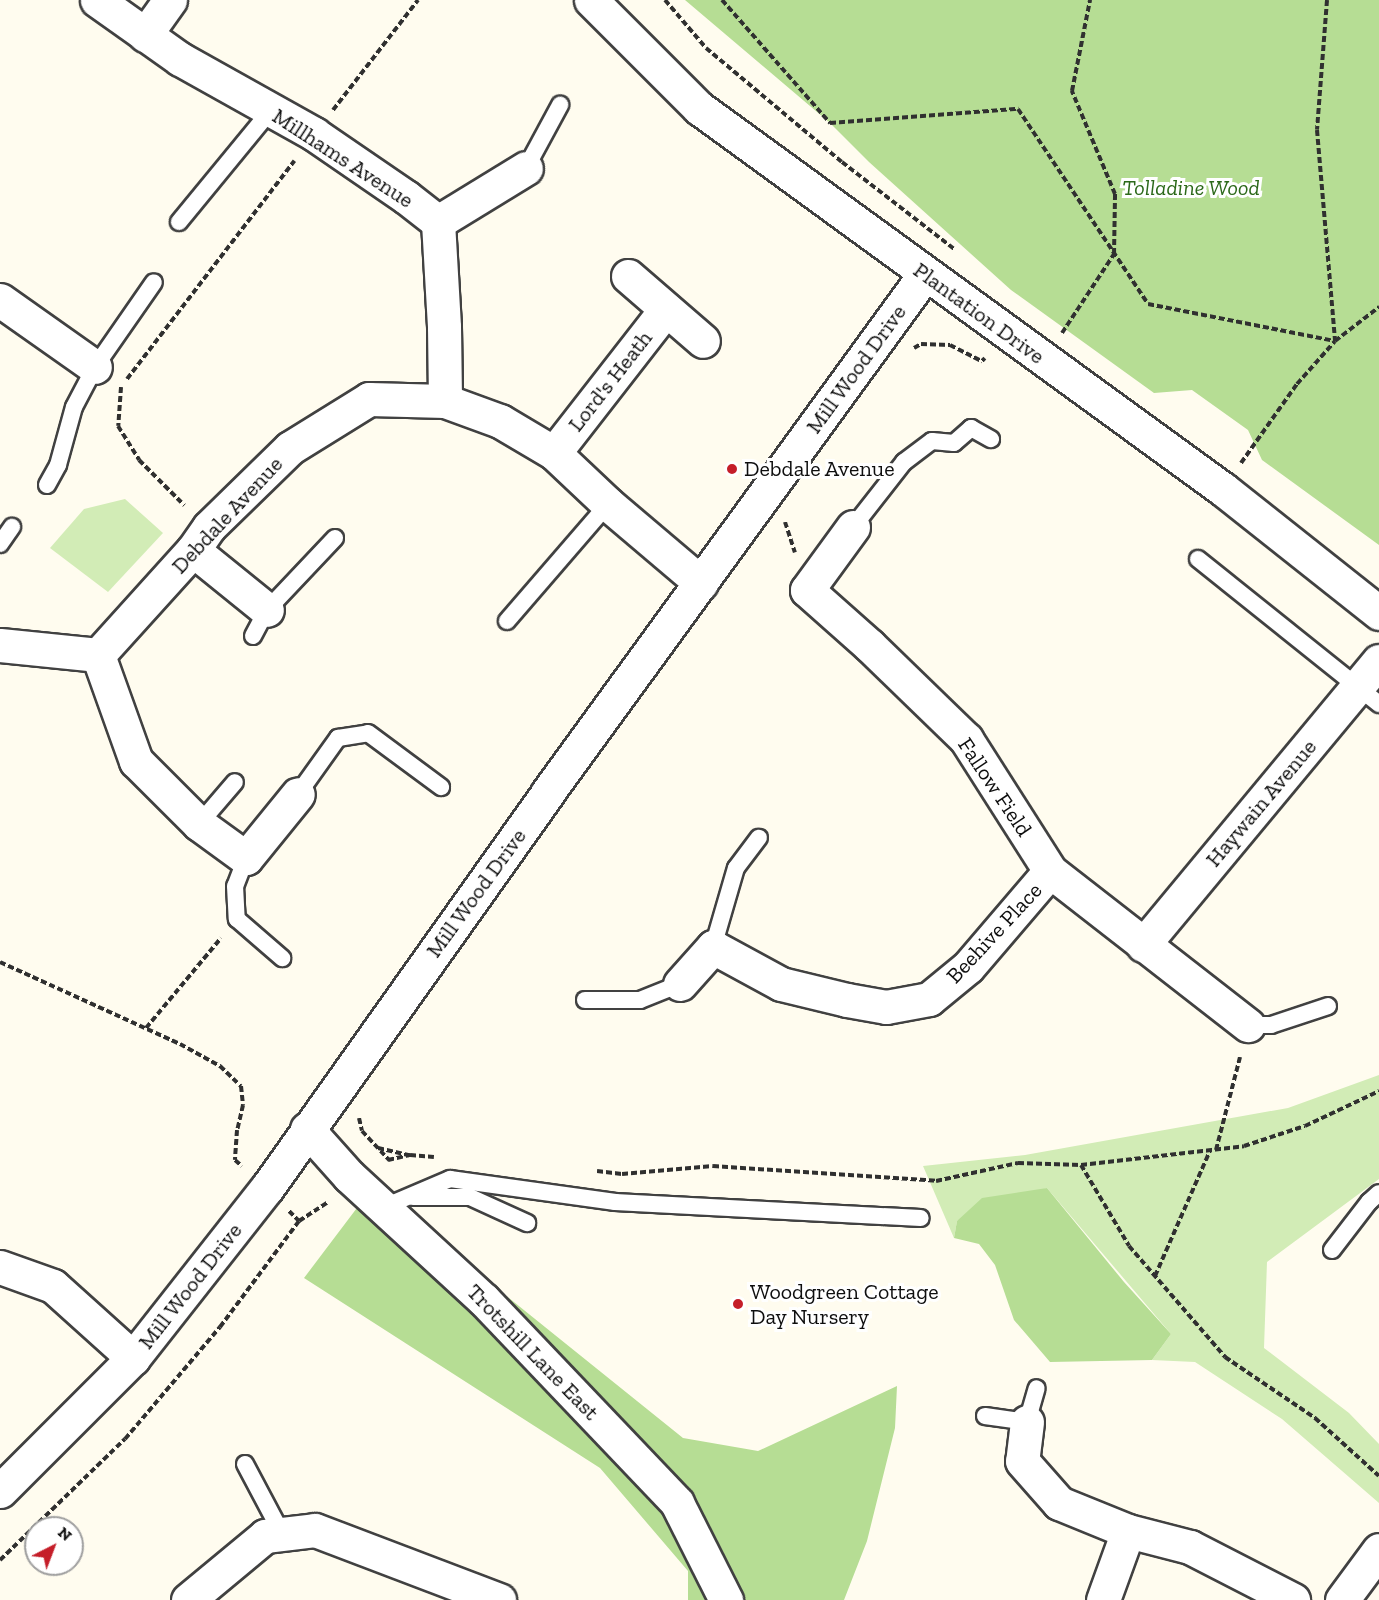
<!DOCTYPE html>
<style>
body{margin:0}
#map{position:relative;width:1379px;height:1600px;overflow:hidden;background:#fffcef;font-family:"Zilla Slab",serif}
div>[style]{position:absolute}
.green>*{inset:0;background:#d2ecb6}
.forest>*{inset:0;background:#b6dd94}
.path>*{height:4px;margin-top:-2px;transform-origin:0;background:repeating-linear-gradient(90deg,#303030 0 6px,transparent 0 9px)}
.roads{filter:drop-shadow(2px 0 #414141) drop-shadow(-2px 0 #414141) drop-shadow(0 2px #414141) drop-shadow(0 -2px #414141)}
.service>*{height:16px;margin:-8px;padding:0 8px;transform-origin:8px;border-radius:8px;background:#fff}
.minor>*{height:33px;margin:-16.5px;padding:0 16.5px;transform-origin:16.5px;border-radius:16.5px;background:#fff}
.tertiary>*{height:33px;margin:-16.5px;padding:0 16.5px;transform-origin:16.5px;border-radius:16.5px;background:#fff}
.dots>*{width:16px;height:16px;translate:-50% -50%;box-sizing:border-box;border:3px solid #fff;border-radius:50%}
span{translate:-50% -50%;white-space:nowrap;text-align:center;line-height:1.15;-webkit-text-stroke:6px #fff;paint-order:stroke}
.street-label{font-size:22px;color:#0e0e0e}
.park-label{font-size:22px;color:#2c691a;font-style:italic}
.poi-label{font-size:22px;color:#0e0e0e}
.left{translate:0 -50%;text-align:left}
.north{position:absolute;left:24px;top:1516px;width:60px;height:60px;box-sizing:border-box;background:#fff;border:2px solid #9f9f9f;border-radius:50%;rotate:42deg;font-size:16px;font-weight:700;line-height:24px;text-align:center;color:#0e0e0e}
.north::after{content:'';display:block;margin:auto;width:21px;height:27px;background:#c51e29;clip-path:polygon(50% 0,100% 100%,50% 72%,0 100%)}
</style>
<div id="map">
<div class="green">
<div style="clip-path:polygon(125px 499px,163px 533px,108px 592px,50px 548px,84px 509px)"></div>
<div style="clip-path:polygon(1379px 1075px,1379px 1179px,1267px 1262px,1264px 1348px,1349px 1413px,1379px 1444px,1379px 1503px,1282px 1419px,1195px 1362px,1152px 1360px,1171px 1334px,1047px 1188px,957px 1221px,954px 1238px,923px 1166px,1025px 1155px,1288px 1108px)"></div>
</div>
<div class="forest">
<div style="clip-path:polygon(685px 0,1379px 0,1379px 545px,1262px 460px,1248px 430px,1192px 390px,1154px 393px,1011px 290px,869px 162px,830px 123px)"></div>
<div style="clip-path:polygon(372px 1188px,683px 1438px,758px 1451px,897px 1386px,895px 1428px,867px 1541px,844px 1600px,688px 1600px,688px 1571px,600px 1468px,304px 1278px)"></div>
<div style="clip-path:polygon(1047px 1188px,1124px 1282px,1171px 1334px,1152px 1360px,1050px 1362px,1014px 1320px,995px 1265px,979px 1244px,954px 1238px,957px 1221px,982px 1198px)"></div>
</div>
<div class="path">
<div style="left:665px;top:0;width:63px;rotate:49.5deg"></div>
<div style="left:706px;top:48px;width:177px;rotate:40deg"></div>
<div style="left:842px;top:162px;width:142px;rotate:37.8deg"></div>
<div style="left:722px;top:0;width:164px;rotate:48.7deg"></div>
<div style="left:830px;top:123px;width:189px;rotate:-4.3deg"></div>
<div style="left:1018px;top:109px;width:234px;rotate:56.3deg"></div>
<div style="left:1148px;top:304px;width:191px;rotate:11.2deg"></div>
<div style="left:1327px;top:0;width:130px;rotate:94.4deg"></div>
<div style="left:1317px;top:130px;width:212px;rotate:85.1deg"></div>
<div style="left:333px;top:110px;width:139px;rotate:-52.3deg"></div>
<div style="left:1062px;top:333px;width:95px;rotate:-56.6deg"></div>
<div style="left:1114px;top:254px;width:60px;rotate:-89deg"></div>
<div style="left:1115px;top:194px;width:112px;rotate:-112.7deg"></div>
<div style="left:1072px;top:91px;width:93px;rotate:-78.8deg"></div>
<div style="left:914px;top:348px;width:8px;rotate:-30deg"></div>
<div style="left:921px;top:344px;width:29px;rotate:2deg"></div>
<div style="left:950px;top:345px;width:36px;rotate:27deg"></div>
<div style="left:982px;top:361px;width:4px;rotate:-45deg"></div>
<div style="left:127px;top:379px;width:275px;rotate:-52.5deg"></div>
<div style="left:121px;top:387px;width:39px;rotate:94deg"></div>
<div style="left:118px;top:426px;width:40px;rotate:58deg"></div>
<div style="left:139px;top:460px;width:64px;rotate:45deg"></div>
<div style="left:1241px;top:463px;width:97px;rotate:-54.7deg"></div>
<div style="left:1297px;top:384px;width:57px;rotate:-48.5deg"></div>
<div style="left:1335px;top:341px;width:56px;rotate:-37.7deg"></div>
<div style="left:785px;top:522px;width:32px;rotate:72deg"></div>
<div style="left:0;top:962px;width:198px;rotate:24.5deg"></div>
<div style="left:180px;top:1044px;width:46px;rotate:28.8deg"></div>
<div style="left:220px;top:1066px;width:29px;rotate:44deg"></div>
<div style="left:241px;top:1086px;width:19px;rotate:84deg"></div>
<div style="left:243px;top:1105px;width:26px;rotate:103deg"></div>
<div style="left:237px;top:1130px;width:30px;rotate:94deg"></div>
<div style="left:235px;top:1160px;width:9px;rotate:41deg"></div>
<div style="left:146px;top:1028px;width:117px;rotate:-50.2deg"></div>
<div style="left:359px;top:1118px;width:13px;rotate:77deg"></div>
<div style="left:362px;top:1131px;width:40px;rotate:47deg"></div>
<div style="left:378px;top:1148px;width:32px;rotate:13deg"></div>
<div style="left:1216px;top:1150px;width:96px;rotate:-75.5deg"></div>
<div style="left:388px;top:1160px;width:23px;rotate:-13deg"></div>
<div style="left:410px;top:1155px;width:24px;rotate:5deg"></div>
<div style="left:1081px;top:1165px;width:94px;rotate:59.3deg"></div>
<div style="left:1129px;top:1246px;width:147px;rotate:49.1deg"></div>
<div style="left:1225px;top:1357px;width:109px;rotate:34.1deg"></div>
<div style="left:1315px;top:1418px;width:86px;rotate:42.2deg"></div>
<div style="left:597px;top:1171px;width:25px;rotate:7deg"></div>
<div style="left:622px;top:1174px;width:91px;rotate:-5deg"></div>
<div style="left:713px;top:1166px;width:224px;rotate:3.8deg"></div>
<div style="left:936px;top:1181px;width:84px;rotate:-12.4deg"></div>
<div style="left:1018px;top:1163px;width:63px;rotate:1.8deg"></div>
<div style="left:1081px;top:1165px;width:164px;rotate:-6.6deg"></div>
<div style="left:1244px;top:1146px;width:64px;rotate:-18.2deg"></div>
<div style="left:1305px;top:1126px;width:82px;rotate:-25.3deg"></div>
<div style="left:289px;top:1211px;width:14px;rotate:45deg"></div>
<div style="left:1155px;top:1276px;width:137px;rotate:-66.3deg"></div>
<div style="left:0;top:1560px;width:174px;rotate:-44.1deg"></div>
<div style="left:125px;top:1439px;width:147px;rotate:-49.7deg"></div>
<div style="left:220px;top:1327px;width:132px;rotate:-53.3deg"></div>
<div style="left:299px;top:1221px;width:35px;rotate:-33deg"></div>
</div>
<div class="roads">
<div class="service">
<div style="left:526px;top:168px;width:72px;rotate:-61.6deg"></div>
<div style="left:179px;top:222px;width:145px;rotate:-50.6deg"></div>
<div style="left:47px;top:485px;width:23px;rotate:-61deg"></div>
<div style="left:58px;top:465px;width:60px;rotate:-74.6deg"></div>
<div style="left:74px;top:407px;width:45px;rotate:-62.3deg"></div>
<div style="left:95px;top:367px;width:103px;rotate:-55.2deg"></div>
<div style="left:853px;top:527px;width:83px;rotate:-51.9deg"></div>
<div style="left:904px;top:462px;width:35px;rotate:-37deg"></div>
<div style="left:932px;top:441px;width:22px;rotate:5deg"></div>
<div style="left:954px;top:443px;width:23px;rotate:-41deg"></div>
<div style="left:971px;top:428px;width:23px;rotate:29deg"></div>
<div style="left:0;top:544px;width:21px;rotate:-55deg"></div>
<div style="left:1198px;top:559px;width:232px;rotate:38.7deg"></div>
<div style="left:507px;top:621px;width:155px;rotate:-49.2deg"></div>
<div style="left:253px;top:636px;width:30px;rotate:-62deg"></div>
<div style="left:267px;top:610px;width:99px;rotate:-46.6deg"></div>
<div style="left:298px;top:794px;width:69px;rotate:-54.5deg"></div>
<div style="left:338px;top:738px;width:30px;rotate:-9deg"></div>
<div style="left:368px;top:733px;width:91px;rotate:36.5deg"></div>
<div style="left:199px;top:824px;width:55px;rotate:-49.4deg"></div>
<div style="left:246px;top:858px;width:30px;rotate:111deg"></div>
<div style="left:235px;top:886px;width:33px;rotate:87deg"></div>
<div style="left:237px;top:919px;width:60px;rotate:40.9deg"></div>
<div style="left:713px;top:947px;width:82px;rotate:-73.8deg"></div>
<div style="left:736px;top:868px;width:38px;rotate:-53deg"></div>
<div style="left:585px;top:1000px;width:55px"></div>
<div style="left:640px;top:1000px;width:43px;rotate:-21.8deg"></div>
<div style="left:1248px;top:1025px;width:23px"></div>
<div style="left:1271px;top:1025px;width:60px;rotate:-18.4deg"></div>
<div style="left:413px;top:1197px;width:57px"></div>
<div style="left:470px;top:1197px;width:63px;rotate:24.5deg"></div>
<div style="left:384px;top:1207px;width:72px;rotate:-23deg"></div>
<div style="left:450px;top:1179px;width:167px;rotate:7.9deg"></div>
<div style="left:615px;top:1202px;width:306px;rotate:3deg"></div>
<div style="left:1332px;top:1250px;width:61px;rotate:-52.4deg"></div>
<div style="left:1369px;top:1202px;width:13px;rotate:-42deg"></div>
<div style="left:985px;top:1416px;width:42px;rotate:8.1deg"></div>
<div style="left:1027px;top:1422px;width:35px;rotate:-74deg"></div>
<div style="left:245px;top:1464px;width:79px;rotate:62.1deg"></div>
</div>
<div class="minor">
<div style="left:97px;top:0;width:102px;rotate:35.4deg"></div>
<div style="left:180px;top:59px;width:154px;rotate:29.2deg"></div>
<div style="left:314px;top:134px;width:112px;rotate:34.4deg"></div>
<div style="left:406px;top:197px;width:41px;rotate:38deg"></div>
<div style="left:438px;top:222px;width:105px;rotate:86.7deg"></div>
<div style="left:444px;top:327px;width:74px;rotate:89.2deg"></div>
<div style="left:145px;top:35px;width:43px;rotate:-54.5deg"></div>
<div style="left:438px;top:222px;width:103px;rotate:-31.5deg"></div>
<div style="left:628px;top:276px;width:99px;rotate:40.9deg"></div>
<div style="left:0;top:300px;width:116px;rotate:35.2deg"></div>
<div style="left:554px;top:453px;width:182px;rotate:-52.1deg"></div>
<div style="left:853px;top:527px;width:78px;rotate:126.1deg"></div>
<div style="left:807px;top:590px;width:84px;rotate:41.6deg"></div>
<div style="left:870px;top:646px;width:134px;rotate:44.1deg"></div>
<div style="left:966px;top:739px;width:156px;rotate:57.5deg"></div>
<div style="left:1050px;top:871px;width:251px;rotate:37.9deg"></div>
<div style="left:193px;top:550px;width:95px;rotate:39deg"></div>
<div style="left:0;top:645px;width:99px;rotate:5.8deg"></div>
<div style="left:98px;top:655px;width:142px;rotate:-47.9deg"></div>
<div style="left:193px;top:550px;width:28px;rotate:-55deg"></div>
<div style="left:209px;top:527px;width:113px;rotate:-44.3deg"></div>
<div style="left:290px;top:448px;width:93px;rotate:-31.8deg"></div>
<div style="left:369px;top:399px;width:76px;rotate:1.5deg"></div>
<div style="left:445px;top:401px;width:59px;rotate:20deg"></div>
<div style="left:500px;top:421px;width:63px;rotate:30.7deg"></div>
<div style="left:554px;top:453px;width:74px;rotate:43.4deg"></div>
<div style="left:608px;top:504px;width:122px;rotate:40.3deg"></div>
<div style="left:98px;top:655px;width:113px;rotate:70.3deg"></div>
<div style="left:136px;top:761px;width:89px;rotate:45deg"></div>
<div style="left:199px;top:824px;width:58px;rotate:35.9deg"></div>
<div style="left:246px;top:858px;width:82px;rotate:-50.9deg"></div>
<div style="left:1143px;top:945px;width:369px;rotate:-50.3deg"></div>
<div style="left:680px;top:984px;width:50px;rotate:-48.3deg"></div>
<div style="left:713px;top:947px;width:77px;rotate:28.6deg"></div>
<div style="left:781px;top:984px;width:68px;rotate:13.6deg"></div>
<div style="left:847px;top:1000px;width:40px;rotate:10deg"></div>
<div style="left:886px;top:1007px;width:44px;rotate:-10.5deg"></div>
<div style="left:929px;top:999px;width:50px;rotate:-39.4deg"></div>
<div style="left:968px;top:967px;width:126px;rotate:-49.5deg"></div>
<div style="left:307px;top:1129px;width:63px;rotate:48.2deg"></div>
<div style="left:349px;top:1176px;width:183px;rotate:42.6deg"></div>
<div style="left:484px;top:1300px;width:280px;rotate:46.4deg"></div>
<div style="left:677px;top:1503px;width:109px;rotate:63.2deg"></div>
<div style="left:0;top:1267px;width:56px;rotate:19.7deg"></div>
<div style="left:53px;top:1286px;width:108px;rotate:42deg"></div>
<div style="left:1027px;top:1422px;width:39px;rotate:97deg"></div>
<div style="left:1022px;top:1461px;width:56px;rotate:48.6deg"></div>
<div style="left:1059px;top:1503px;width:74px;rotate:22.1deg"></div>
<div style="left:188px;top:1600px;width:100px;rotate:-39.7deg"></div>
<div style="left:265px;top:1536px;width:50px;rotate:-6.8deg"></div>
<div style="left:315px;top:1530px;width:197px;rotate:20.8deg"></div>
<div style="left:1103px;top:1600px;width:73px;rotate:-70.1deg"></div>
<div style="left:1128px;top:1531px;width:64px;rotate:14.5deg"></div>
<div style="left:1190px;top:1547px;width:116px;rotate:27.2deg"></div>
<div style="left:1342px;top:1600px;width:62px;rotate:-53.5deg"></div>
</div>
<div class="tertiary">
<div style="left:591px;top:0;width:153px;rotate:45deg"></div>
<div style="left:699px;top:108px;width:649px;rotate:36.04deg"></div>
<div style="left:1224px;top:490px;width:198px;rotate:38.4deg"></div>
<div style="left:0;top:1491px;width:188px;rotate:-45deg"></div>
<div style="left:133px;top:1358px;width:216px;rotate:-51.8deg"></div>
<div style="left:267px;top:1188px;width:486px;rotate:-54.6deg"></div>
<div style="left:548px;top:792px;width:641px;rotate:-53.95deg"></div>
</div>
</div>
<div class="dots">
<div style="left:732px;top:469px;background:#c51e29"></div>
<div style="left:738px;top:1304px;background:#c51e29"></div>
</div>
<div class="street-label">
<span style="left:343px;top:158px;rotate:33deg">Millhams Avenue</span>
<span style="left:979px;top:313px;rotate:36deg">Plantation Drive</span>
<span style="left:856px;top:369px;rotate:-54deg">Mill Wood Drive</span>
<span style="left:610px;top:381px;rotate:-52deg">Lord's Heath</span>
<span style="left:227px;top:515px;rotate:-47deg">Debdale Avenue</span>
<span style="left:995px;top:787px;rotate:56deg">Fallow Field</span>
<span style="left:1261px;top:803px;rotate:-50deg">Haywain Avenue</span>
<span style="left:476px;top:893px;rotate:-54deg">Mill Wood Drive</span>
<span style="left:994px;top:933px;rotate:-47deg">Beehive Place</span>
<span style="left:190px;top:1286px;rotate:-52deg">Mill Wood Drive</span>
<span style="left:533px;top:1352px;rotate:46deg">Trotshill Lane East</span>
</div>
<div class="park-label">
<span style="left:1191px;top:188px">Tolladine Wood</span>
</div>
<div class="poi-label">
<span class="left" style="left:744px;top:469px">Debdale Avenue</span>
<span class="left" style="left:750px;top:1304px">Woodgreen Cottage<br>Day Nursery</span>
</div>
<div class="north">N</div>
</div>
